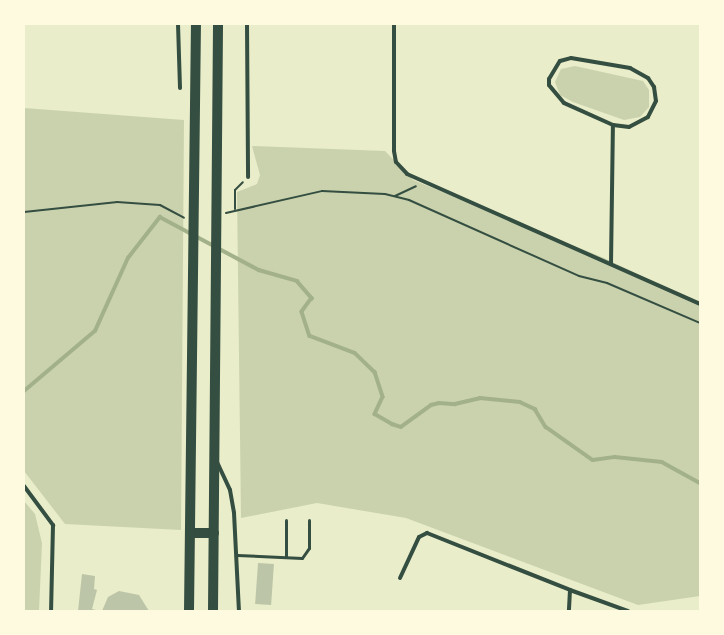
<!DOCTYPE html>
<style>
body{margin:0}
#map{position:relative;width:724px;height:635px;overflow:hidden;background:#e9edc9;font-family:Inter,sans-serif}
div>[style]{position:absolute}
.green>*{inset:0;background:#cad2ad}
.stream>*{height:3.5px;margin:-1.75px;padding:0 1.75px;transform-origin:1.75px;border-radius:1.75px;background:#a3b18a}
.building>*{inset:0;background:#bcc5a7;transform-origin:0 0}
.path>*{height:2px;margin:-1px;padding:0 1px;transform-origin:1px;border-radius:1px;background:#344e41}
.service>*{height:3px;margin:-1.5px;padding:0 1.5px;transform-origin:1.5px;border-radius:1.5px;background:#344e41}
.minor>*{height:4px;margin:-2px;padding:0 2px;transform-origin:2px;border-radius:2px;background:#344e41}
.primary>*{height:10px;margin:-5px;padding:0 5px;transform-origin:5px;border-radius:5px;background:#344e41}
span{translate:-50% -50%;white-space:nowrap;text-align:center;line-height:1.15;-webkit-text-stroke:4px #fefae0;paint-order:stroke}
.frame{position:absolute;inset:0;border:25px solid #fefae0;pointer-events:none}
</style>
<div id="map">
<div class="green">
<div style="clip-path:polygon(575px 66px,643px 81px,649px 90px,649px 107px,640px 117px,624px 120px,573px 102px,560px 95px,555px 82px,561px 69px)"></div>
<div style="clip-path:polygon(24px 108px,184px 120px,181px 530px,65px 524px,24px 471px)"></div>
<div style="clip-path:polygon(252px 146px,385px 151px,413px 180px,604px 258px,700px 304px,700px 596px,638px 605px,406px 518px,317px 503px,241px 518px,237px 192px,257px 184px,260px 175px)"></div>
<div style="clip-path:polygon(24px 501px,35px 514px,42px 543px,39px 611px,24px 611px)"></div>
</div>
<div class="stream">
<div style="left:24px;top:391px;width:93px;rotate:-40.2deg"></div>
<div style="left:95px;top:331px;width:80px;rotate:-65.7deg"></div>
<div style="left:128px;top:258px;width:52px;rotate:-52deg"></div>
<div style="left:160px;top:217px;width:112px;rotate:28.2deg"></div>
<div style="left:259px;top:270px;width:40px;rotate:16deg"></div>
<div style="left:297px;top:281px;width:23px;rotate:49deg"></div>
<div style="left:312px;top:298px;width:17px;rotate:126deg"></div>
<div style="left:302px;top:312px;width:25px;rotate:72deg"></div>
<div style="left:310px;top:336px;width:48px;rotate:20.7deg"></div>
<div style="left:355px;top:353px;width:28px;rotate:44deg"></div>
<div style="left:375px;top:372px;width:26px;rotate:72deg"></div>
<div style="left:383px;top:397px;width:19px;rotate:115deg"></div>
<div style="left:375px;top:414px;width:20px;rotate:30deg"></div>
<div style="left:392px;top:424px;width:9px;rotate:18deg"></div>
<div style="left:401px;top:427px;width:37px;rotate:-36deg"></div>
<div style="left:431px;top:405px;width:8px;rotate:-14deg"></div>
<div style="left:439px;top:403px;width:16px;rotate:4deg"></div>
<div style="left:455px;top:404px;width:26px;rotate:-13deg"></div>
<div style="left:480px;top:398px;width:40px;rotate:5.7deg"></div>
<div style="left:520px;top:402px;width:17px;rotate:25deg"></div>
<div style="left:535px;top:409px;width:21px;rotate:59deg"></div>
<div style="left:546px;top:427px;width:57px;rotate:35.1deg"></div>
<div style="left:593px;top:460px;width:22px;rotate:-8deg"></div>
<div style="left:615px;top:457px;width:47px;rotate:6.1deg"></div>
<div style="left:662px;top:462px;width:43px;rotate:28.9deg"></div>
</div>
<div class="building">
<div style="left:258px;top:563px;width:16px;height:41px;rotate:4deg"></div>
<div style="clip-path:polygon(82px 574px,95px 576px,94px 589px,97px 590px,92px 609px,100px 611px,78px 611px)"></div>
<div style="clip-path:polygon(119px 591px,139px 595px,149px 611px,102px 611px,108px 597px)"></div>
</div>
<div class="path">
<div style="left:395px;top:196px;width:23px;rotate:-25deg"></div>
<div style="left:235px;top:209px;width:19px;rotate:-90deg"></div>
<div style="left:235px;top:190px;width:11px;rotate:-45deg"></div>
<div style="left:24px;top:212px;width:94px;rotate:-6.1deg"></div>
<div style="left:117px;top:202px;width:43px;rotate:4deg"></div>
<div style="left:160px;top:205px;width:27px;rotate:28deg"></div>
<div style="left:226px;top:213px;width:98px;rotate:-12.9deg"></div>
<div style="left:322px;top:191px;width:63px;rotate:2.7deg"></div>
<div style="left:385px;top:194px;width:25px;rotate:14deg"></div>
<div style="left:409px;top:200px;width:186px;rotate:24.1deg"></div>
<div style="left:579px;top:276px;width:29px;rotate:14deg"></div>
<div style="left:607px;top:283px;width:101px;rotate:23.3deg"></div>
</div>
<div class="service">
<div style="left:237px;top:555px;width:65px;rotate:2.6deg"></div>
<div style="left:302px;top:558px;width:12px;rotate:-55deg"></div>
<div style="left:309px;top:548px;width:28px;rotate:-90deg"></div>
<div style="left:286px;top:557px;width:37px;rotate:-90deg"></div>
</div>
<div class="minor">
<div style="left:178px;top:24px;width:64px;rotate:88.2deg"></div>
<div style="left:247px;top:24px;width:153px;rotate:89.6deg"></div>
<div style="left:394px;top:24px;width:127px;rotate:90deg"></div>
<div style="left:394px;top:151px;width:11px;rotate:80deg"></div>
<div style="left:396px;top:162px;width:16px;rotate:47deg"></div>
<div style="left:407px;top:174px;width:321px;rotate:23.9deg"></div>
<div style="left:571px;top:58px;width:60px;rotate:9.6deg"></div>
<div style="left:630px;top:68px;width:21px;rotate:29deg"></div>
<div style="left:648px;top:78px;width:11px;rotate:56deg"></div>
<div style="left:654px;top:87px;width:14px;rotate:82deg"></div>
<div style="left:656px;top:101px;width:18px;rotate:117deg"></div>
<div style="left:648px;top:117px;width:21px;rotate:152deg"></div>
<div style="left:629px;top:127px;width:16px;rotate:-173deg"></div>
<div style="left:613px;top:125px;width:54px;rotate:-155.8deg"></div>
<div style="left:564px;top:103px;width:23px;rotate:-130deg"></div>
<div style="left:549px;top:85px;width:6px;rotate:-90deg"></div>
<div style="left:549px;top:79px;width:21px;rotate:-59deg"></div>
<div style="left:560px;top:61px;width:11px;rotate:-15deg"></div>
<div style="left:611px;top:263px;width:138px;rotate:-89.2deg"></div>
<div style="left:217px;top:462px;width:31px;rotate:65deg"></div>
<div style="left:230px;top:490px;width:23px;rotate:80deg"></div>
<div style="left:234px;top:513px;width:98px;rotate:87.1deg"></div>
<div style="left:24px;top:486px;width:49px;rotate:53.4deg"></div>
<div style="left:53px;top:525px;width:86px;rotate:91.3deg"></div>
<div style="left:400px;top:578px;width:45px;rotate:-65.1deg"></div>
<div style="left:419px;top:537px;width:9px;rotate:-27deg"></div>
<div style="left:427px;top:533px;width:154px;rotate:21.7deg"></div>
<div style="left:570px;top:590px;width:21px;rotate:93deg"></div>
<div style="left:570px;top:590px;width:62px;rotate:19.9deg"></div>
</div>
<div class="primary">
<div style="left:190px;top:533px;width:24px"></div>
<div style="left:189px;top:611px;width:587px;rotate:-89.32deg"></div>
<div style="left:213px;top:611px;width:587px;rotate:-89.51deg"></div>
</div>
<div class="frame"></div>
</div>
